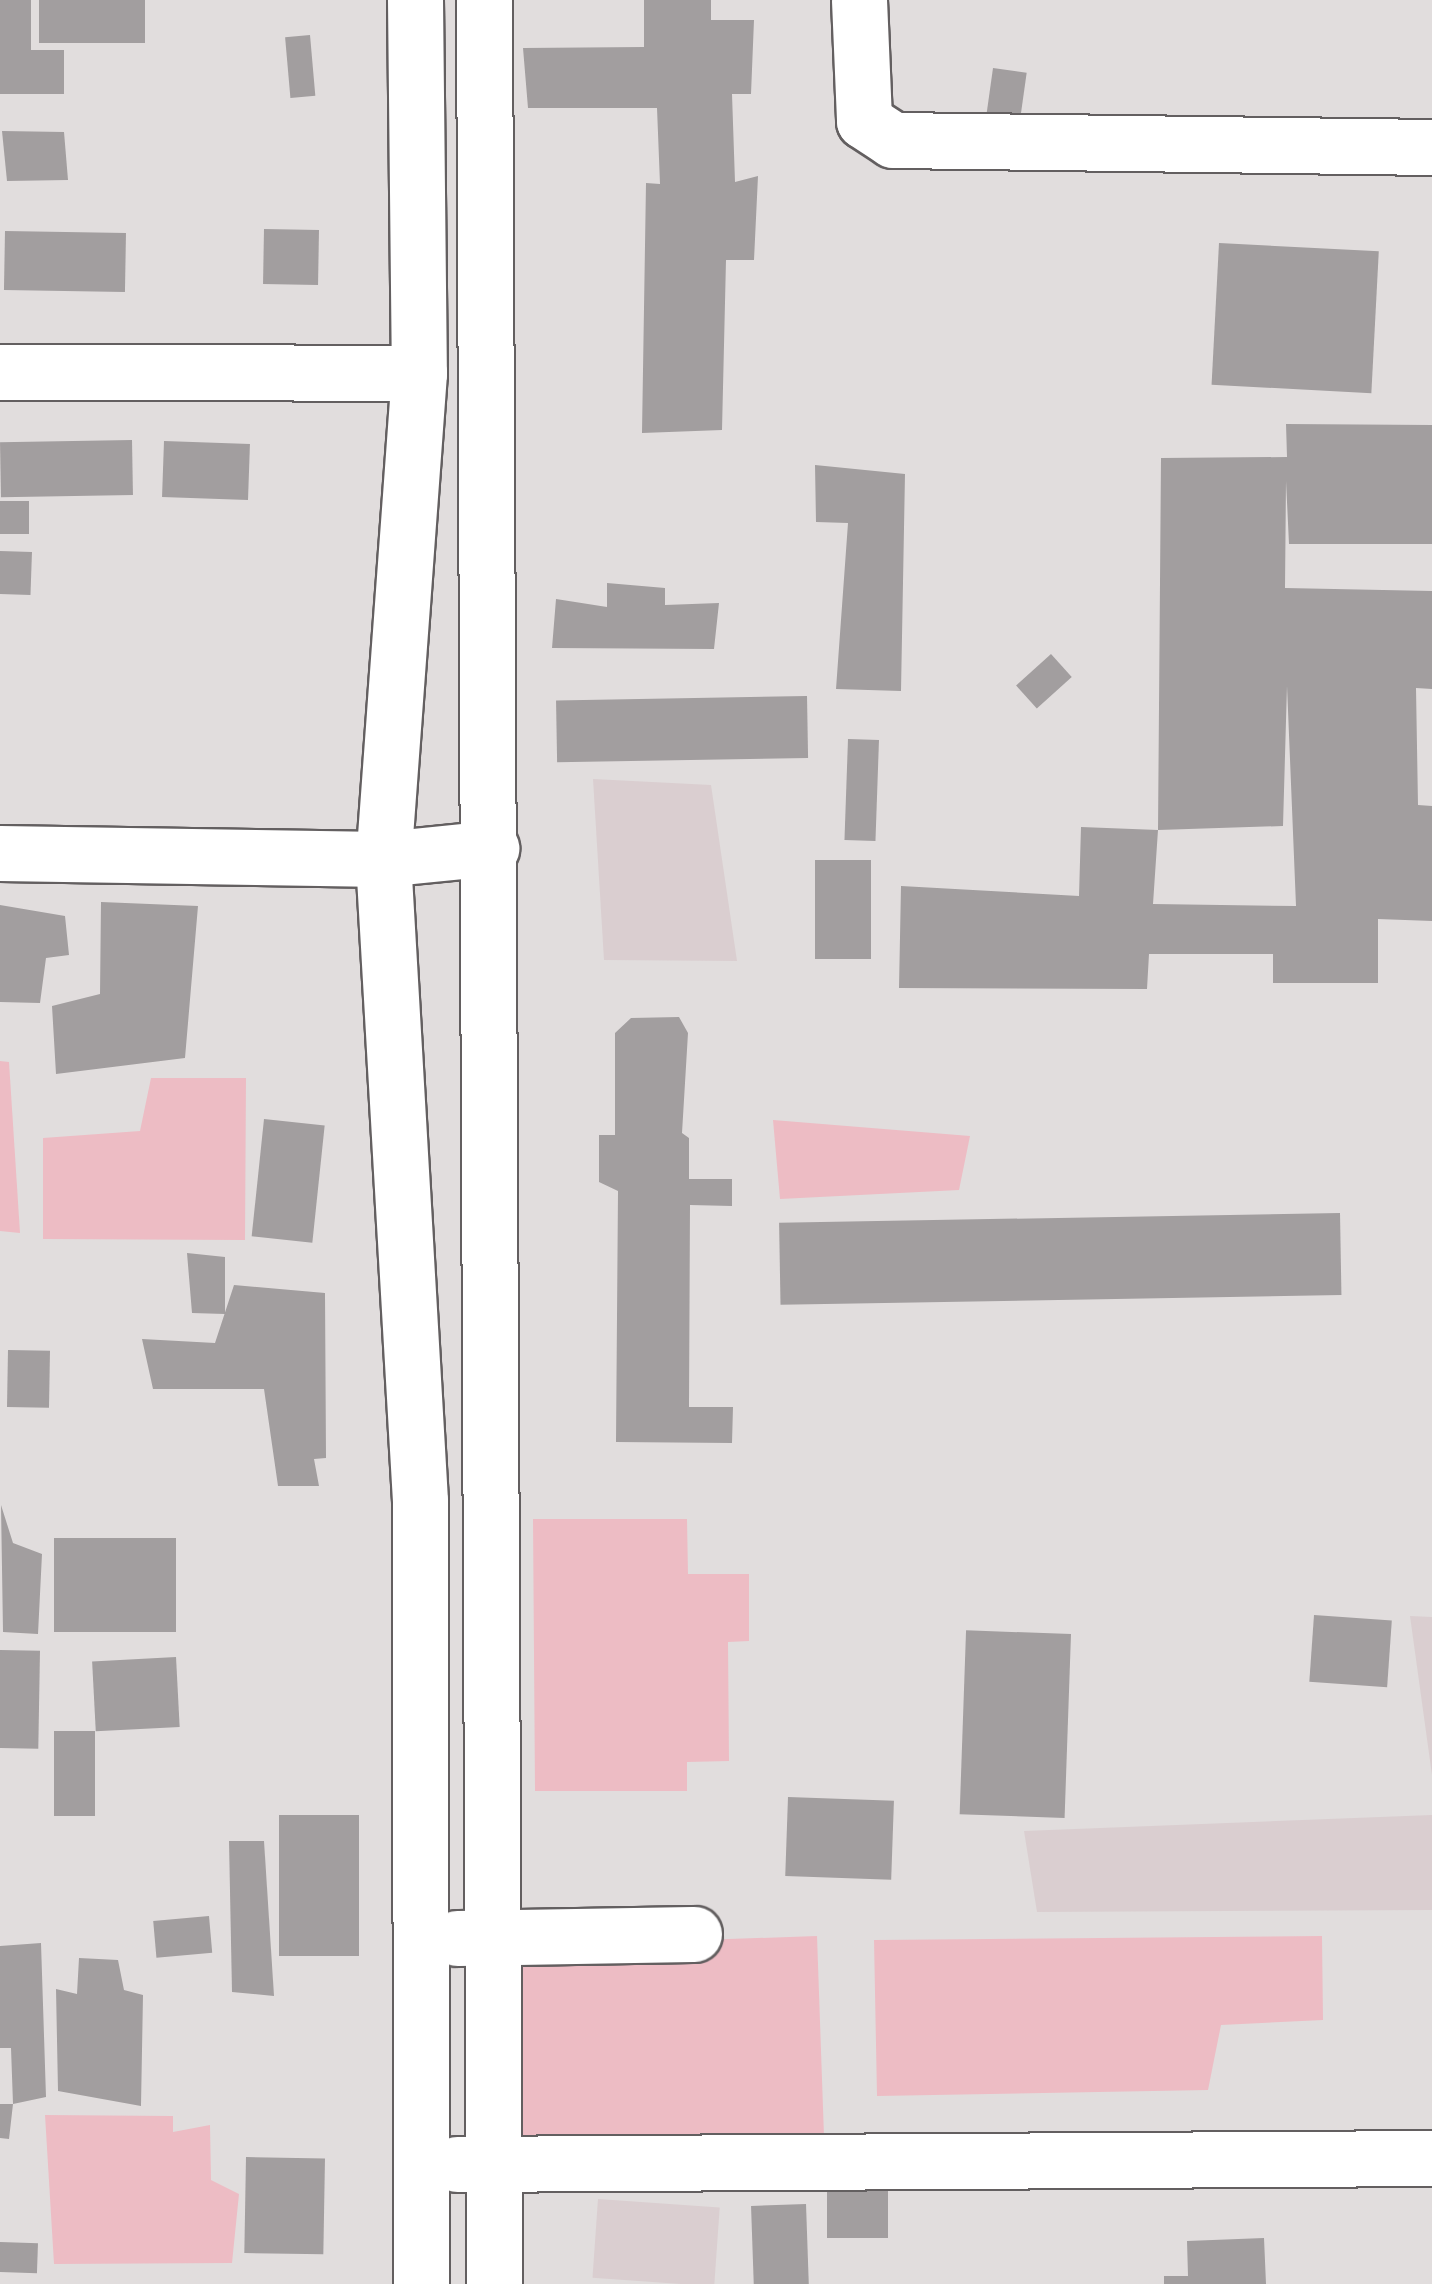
<!DOCTYPE html>
<style>
body{margin:0}
#map{position:relative;width:1432px;height:2284px;overflow:hidden;background:#e1dddd;font-family:"PT Sans",sans-serif}
div>[style]{position:absolute}
.built>*{inset:0;background:#daced0;transform-origin:0 0}
.green>*{inset:0;background:#edbcc4;transform-origin:0 0}
.building>*{inset:0;background:#a29e9f;transform-origin:0 0}
.roads{filter:drop-shadow(2px 0 #635f60) drop-shadow(-2px 0 #635f60) drop-shadow(0 2px #635f60) drop-shadow(0 -2px #635f60)}
.minor>*{height:55px;margin:-27.5px;padding:0 27.5px;transform-origin:27.5px;border-radius:27.5px;background:#fff}
span{translate:-50% -50%;white-space:nowrap;text-align:center;line-height:1.15;-webkit-text-stroke:10px #e1dddd;paint-order:stroke}
</style>
<div id="map">
<div class="built">
<div style="clip-path:polygon(593px 779px,711px 785px,737px 961px,604px 960px)"></div>
<div style="clip-path:polygon(1410px 1616px,1432px 1617px,1432px 1775px)"></div>
<div style="clip-path:polygon(1432px 1815px,1432px 1910px,1037px 1912px,1024px 1831px)"></div>
<div style="left:598px;top:2199px;width:122px;height:79px;rotate:4deg"></div>
</div>
<div class="green">
<div style="clip-path:polygon(0 1061px,9px 1062px,20px 1233px,0 1231px)"></div>
<div style="clip-path:polygon(151px 1078px,246px 1078px,245px 1240px,43px 1239px,43px 1138px,140px 1131px)"></div>
<div style="clip-path:polygon(773px 1120px,970px 1136px,959px 1190px,780px 1199px)"></div>
<div style="clip-path:polygon(533px 1519px,687px 1519px,688px 1574px,749px 1574px,749px 1641px,728px 1642px,729px 1761px,687px 1762px,687px 1791px,535px 1791px)"></div>
<div style="left:817px;top:1936px;width:211px;height:322px;rotate:88deg"></div>
<div style="clip-path:polygon(1322px 1936px,1323px 2020px,1221px 2025px,1208px 2090px,877px 2096px,874px 1940px)"></div>
<div style="clip-path:polygon(45px 2115px,173px 2116px,173px 2132px,210px 2125px,211px 2180px,239px 2194px,232px 2263px,54px 2264px)"></div>
</div>
<div class="building">
<div style="clip-path:polygon(0 0,31px 0,31px 50px,64px 50px,64px 94px,0 94px)"></div>
<div style="left:39px;top:0;width:106px;height:43px"></div>
<div style="clip-path:polygon(644px 0,711px 0,711px 20px,754px 20px,751px 94px,732px 94px,735px 182px,758px 176px,754px 260px,726px 260px,722px 430px,642px 433px,646px 183px,660px 184px,657px 108px,528px 108px,523px 48px,644px 47px)"></div>
<div style="left:310px;top:35px;width:61px;height:25px;rotate:85deg"></div>
<div style="left:993px;top:68px;width:34px;height:56px;rotate:8deg"></div>
<div style="clip-path:polygon(2px 131px,64px 132px,68px 180px,7px 181px)"></div>
<div style="left:264px;top:229px;width:55px;height:55px;rotate:1deg"></div>
<div style="left:5px;top:231px;width:121px;height:59px;rotate:1deg"></div>
<div style="left:1219px;top:243px;width:160px;height:142px;rotate:3deg"></div>
<div style="clip-path:polygon(evenodd,1286px 424px,1432px 425px,1432px 544px,1289px 544px,1286px 481px,1285px 588px,1432px 591px,1432px 689px,1416px 688px,1418px 805px,1432px 806px,1432px 921px,1378px 919px,1378px 983px,1273px 983px,1273px 954px,1149px 954px,1147px 989px,899px 988px,901px 886px,1079px 896px,1081px 827px,1158px 830px,1161px 458px,1287px 457px,1286px 424px,1287px 686px,1296px 906px,1153px 904px,1158px 830px,1283px 826px,1287px 686px)"></div>
<div style="left:132px;top:440px;width:55px;height:132px;rotate:89deg"></div>
<div style="left:164px;top:441px;width:86px;height:56px;rotate:2deg"></div>
<div style="clip-path:polygon(815px 465px,905px 474px,901px 691px,836px 689px,848px 523px,816px 522px)"></div>
<div style="left:29px;top:501px;width:33px;height:29px;rotate:90deg"></div>
<div style="left:0;top:551px;width:32px;height:43px;rotate:2deg"></div>
<div style="clip-path:polygon(607px 583px,665px 588px,665px 605px,719px 603px,714px 649px,552px 648px,556px 599px,607px 607px)"></div>
<div style="left:1051px;top:654px;width:31px;height:47px;rotate:48deg"></div>
<div style="left:807px;top:696px;width:62px;height:251px;rotate:89deg"></div>
<div style="left:848px;top:739px;width:31px;height:101px;rotate:2deg"></div>
<div style="left:815px;top:860px;width:56px;height:99px"></div>
<div style="clip-path:polygon(101px 902px,198px 906px,185px 1058px,56px 1074px,52px 1006px,100px 994px)"></div>
<div style="clip-path:polygon(0 905px,65px 916px,69px 955px,46px 958px,40px 1003px,0 1002px)"></div>
<div style="clip-path:polygon(679px 1017px,688px 1033px,682px 1133px,689px 1138px,689px 1179px,732px 1179px,732px 1206px,690px 1205px,689px 1407px,733px 1407px,732px 1443px,616px 1442px,618px 1191px,599px 1182px,599px 1135px,615px 1135px,615px 1033px,631px 1018px)"></div>
<div style="left:264px;top:1119px;width:61px;height:118px;rotate:6deg"></div>
<div style="left:1340px;top:1213px;width:82px;height:561px;rotate:89deg"></div>
<div style="clip-path:polygon(187px 1253px,225px 1257px,225px 1314px,192px 1313px)"></div>
<div style="clip-path:polygon(234px 1285px,325px 1293px,326px 1458px,314px 1459px,319px 1486px,278px 1486px,264px 1389px,153px 1389px,142px 1339px,215px 1343px)"></div>
<div style="left:8px;top:1350px;width:42px;height:57px;rotate:1deg"></div>
<div style="clip-path:polygon(1px 1505px,13px 1543px,42px 1554px,38px 1634px,3px 1632px)"></div>
<div style="left:54px;top:1538px;width:122px;height:94px"></div>
<div style="left:1314px;top:1615px;width:78px;height:67px;rotate:4deg"></div>
<div style="left:1071px;top:1634px;width:184px;height:105px;rotate:92deg"></div>
<div style="left:0;top:1650px;width:40px;height:98px;rotate:1deg"></div>
<div style="left:176px;top:1657px;width:70px;height:84px;rotate:87deg"></div>
<div style="left:54px;top:1731px;width:41px;height:85px"></div>
<div style="left:788px;top:1797px;width:106px;height:79px;rotate:2deg"></div>
<div style="left:359px;top:1815px;width:141px;height:80px;rotate:90deg"></div>
<div style="clip-path:polygon(229px 1841px,264px 1841px,274px 1996px,232px 1992px)"></div>
<div style="left:209px;top:1916px;width:37px;height:56px;rotate:85deg"></div>
<div style="clip-path:polygon(41px 1943px,46px 2097px,13px 2104px,9px 2139px,0 2138px,0 2104px,13px 2104px,11px 2048px,0 2048px,0 1946px)"></div>
<div style="clip-path:polygon(79px 1958px,118px 1960px,124px 1990px,143px 1995px,141px 2106px,58px 2091px,56px 1989px,77px 1994px)"></div>
<div style="left:246px;top:2157px;width:79px;height:96px;rotate:1deg"></div>
<div style="left:827px;top:2179px;width:61px;height:59px"></div>
<div style="left:806px;top:2204px;width:80px;height:55px;rotate:88deg"></div>
<div style="clip-path:polygon(1264px 2238px,1266px 2284px,1164px 2284px,1164px 2276px,1188px 2276px,1187px 2241px)"></div>
<div style="left:0;top:2242px;width:38px;height:30px;rotate:2deg"></div>
</div>
<div class="roads">
<div class="minor">
<div style="left:415px;top:0;width:373px;rotate:89.4deg"></div>
<div style="left:419px;top:373px;width:487px;rotate:94.2deg"></div>
<div style="left:383px;top:859px;width:643px;rotate:86.7deg"></div>
<div style="left:420px;top:1501px;width:783px;rotate:89.93deg"></div>
<div style="left:484px;top:0;width:2284px;rotate:89.75deg"></div>
<div style="left:859px;top:0;width:121px;rotate:87.6deg"></div>
<div style="left:864px;top:121px;width:35px;rotate:33deg"></div>
<div style="left:893px;top:140px;width:539px;rotate:0.74deg"></div>
<div style="left:0;top:372px;width:419px;rotate:0.1deg"></div>
<div style="left:0;top:853px;width:383px;rotate:0.9deg"></div>
<div style="left:383px;top:859px;width:109px;rotate:-5.8deg"></div>
<div style="left:457px;top:1938px;width:237px;rotate:-1deg"></div>
<div style="left:457px;top:2164px;width:975px;rotate:-0.35deg"></div>
</div>
</div>
</div>
